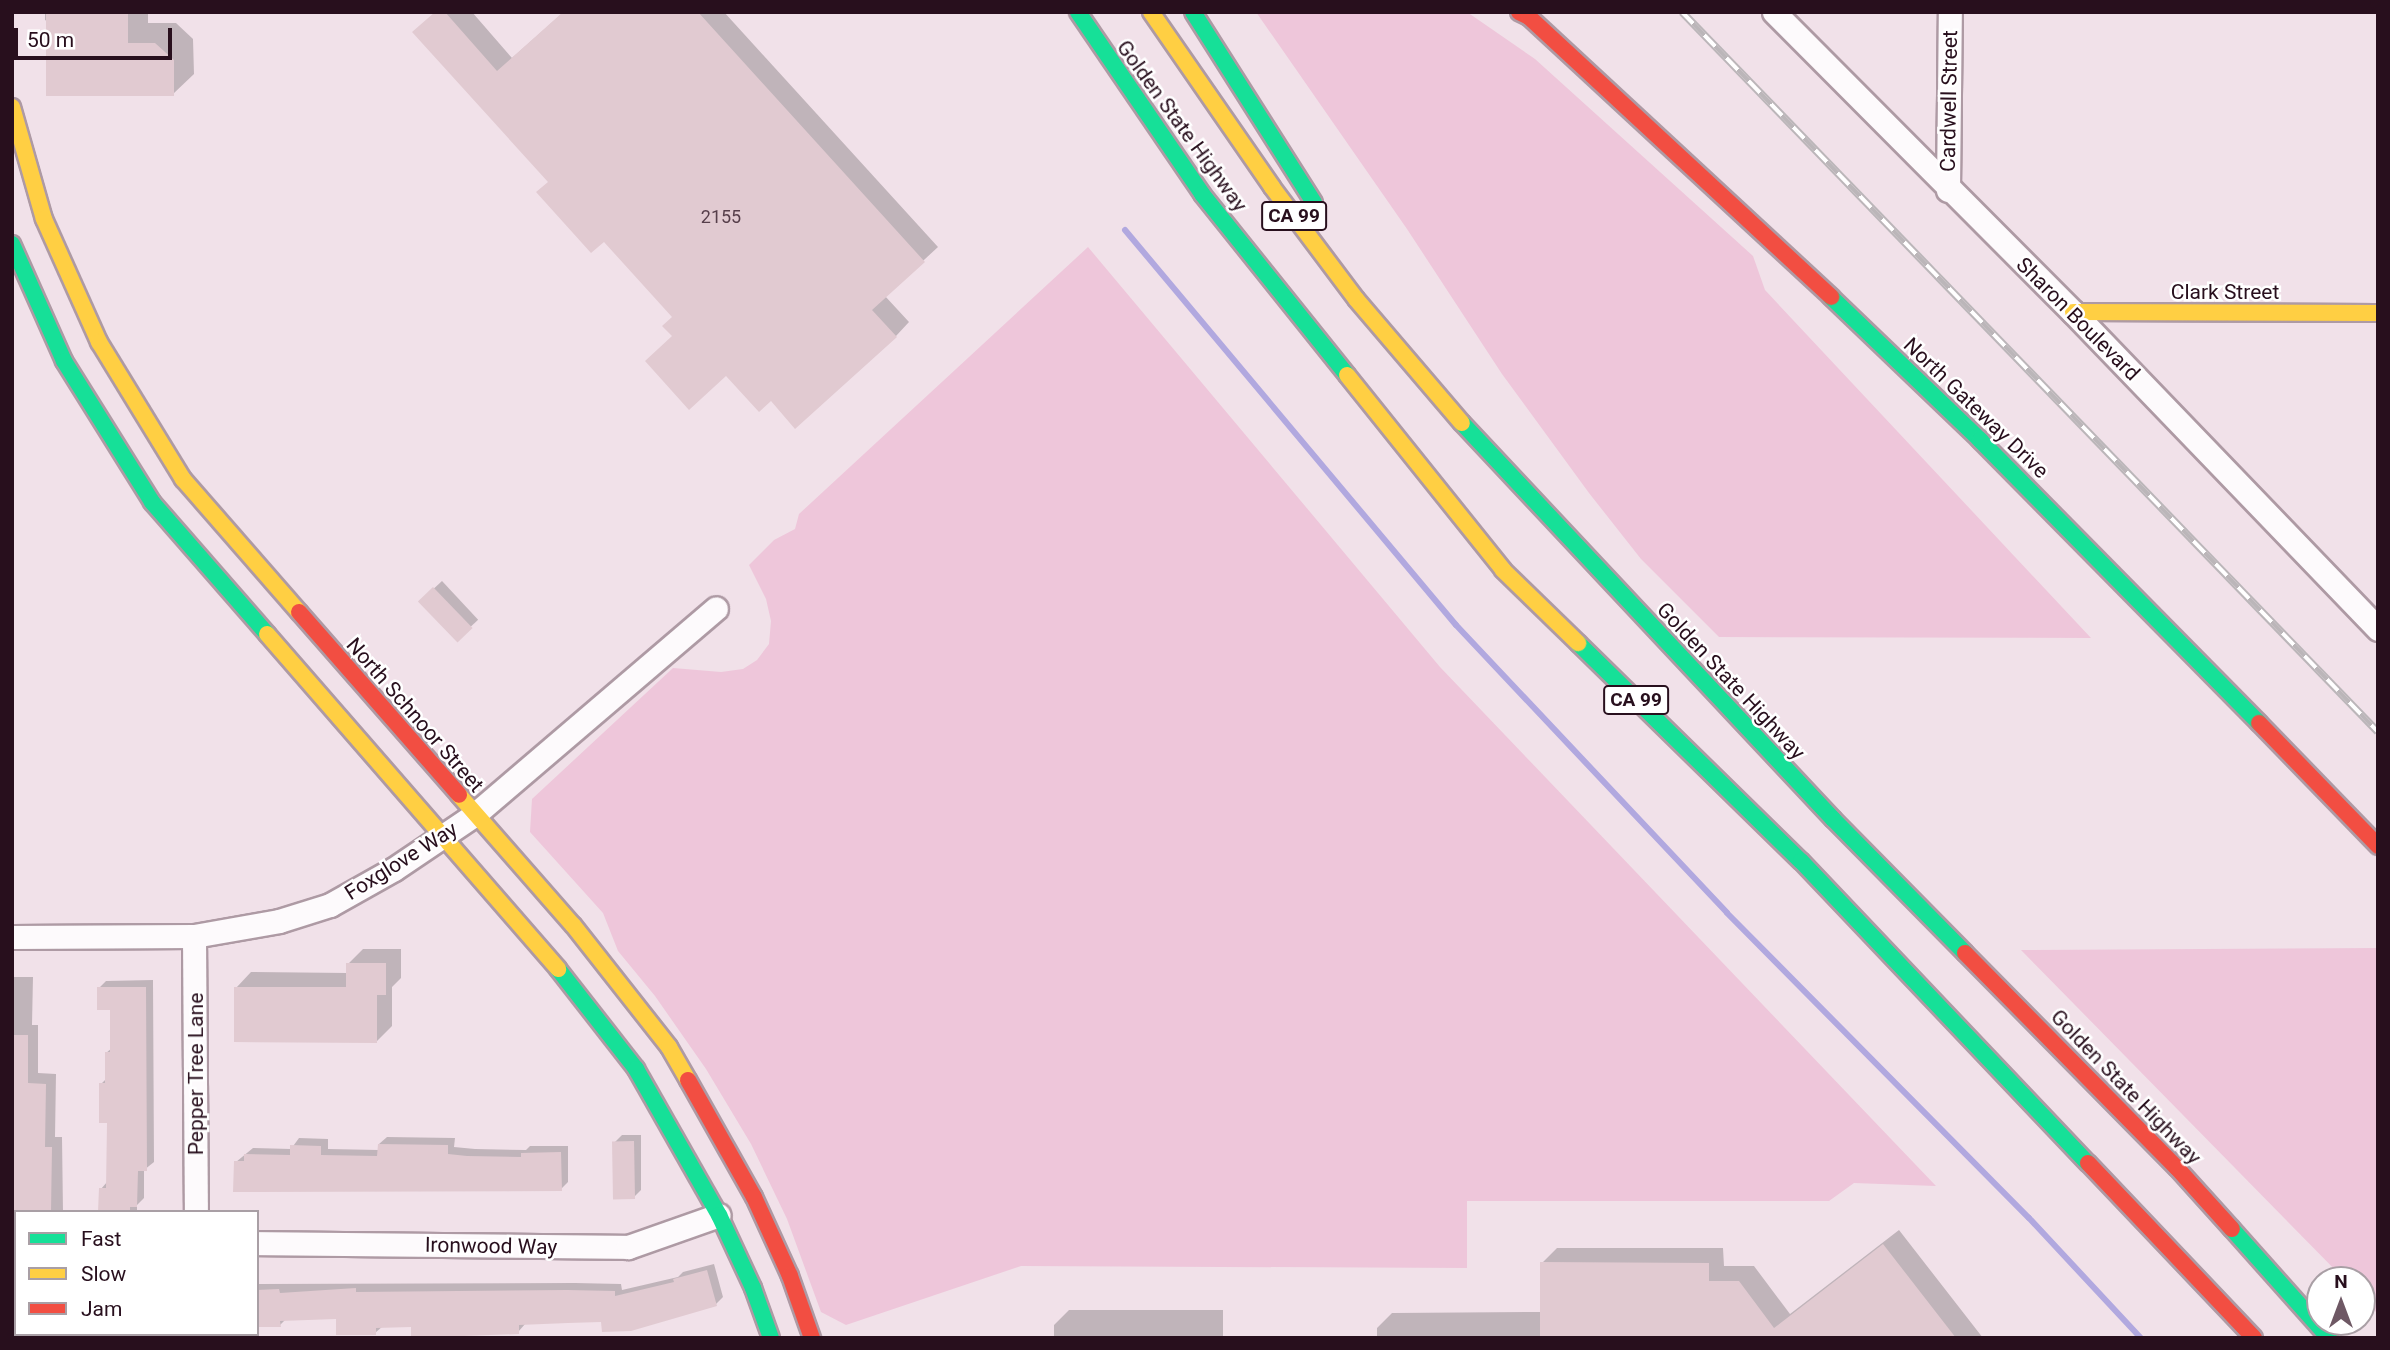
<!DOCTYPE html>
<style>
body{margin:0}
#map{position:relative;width:2390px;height:1350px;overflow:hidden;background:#f1e1e9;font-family:Roboto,sans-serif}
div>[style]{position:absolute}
.green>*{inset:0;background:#eec6da}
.shadow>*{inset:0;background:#0003;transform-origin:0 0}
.stream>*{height:6px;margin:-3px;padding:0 3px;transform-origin:3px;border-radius:3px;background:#b1a8df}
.building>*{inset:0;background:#e1cad1;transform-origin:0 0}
.roads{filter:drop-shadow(2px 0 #ae9aa4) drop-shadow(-2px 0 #ae9aa4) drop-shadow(0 2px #ae9aa4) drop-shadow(0 -2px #ae9aa4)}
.street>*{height:23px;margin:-11.5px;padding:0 11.5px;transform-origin:11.5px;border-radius:11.5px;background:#fdfafc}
.fast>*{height:16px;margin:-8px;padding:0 8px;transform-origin:8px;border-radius:8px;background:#16e098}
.slow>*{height:16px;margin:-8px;padding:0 8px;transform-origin:8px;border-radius:8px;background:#ffcf43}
.jam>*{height:16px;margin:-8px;padding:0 8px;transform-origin:8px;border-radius:8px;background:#f24e42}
.rail>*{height:8px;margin-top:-4px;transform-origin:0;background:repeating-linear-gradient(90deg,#fff 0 16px,#bbb6b9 0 32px);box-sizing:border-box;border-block:2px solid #bbb6b9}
span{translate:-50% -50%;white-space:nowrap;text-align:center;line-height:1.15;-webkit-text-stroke:5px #fff;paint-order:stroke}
.number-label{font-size:18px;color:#573f4b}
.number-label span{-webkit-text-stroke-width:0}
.shield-label span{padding:2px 5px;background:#fff;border:2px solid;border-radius:5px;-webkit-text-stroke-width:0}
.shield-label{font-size:19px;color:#280f1d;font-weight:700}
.street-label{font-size:21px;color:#280f1d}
.frame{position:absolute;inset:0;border:14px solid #280f1d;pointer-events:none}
.legend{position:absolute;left:14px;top:1210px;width:245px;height:126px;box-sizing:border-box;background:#fff;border:2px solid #a99fa5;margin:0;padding:9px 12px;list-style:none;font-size:21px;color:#280f1d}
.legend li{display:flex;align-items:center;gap:14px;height:35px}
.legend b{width:35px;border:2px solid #a99fa5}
.north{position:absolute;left:2306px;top:1266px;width:70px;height:70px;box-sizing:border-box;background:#fff;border:2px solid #a99fa5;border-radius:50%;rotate:0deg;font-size:19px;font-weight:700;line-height:28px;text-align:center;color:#280f1d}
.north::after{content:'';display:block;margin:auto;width:24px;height:32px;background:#6e5864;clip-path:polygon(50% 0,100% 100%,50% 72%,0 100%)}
.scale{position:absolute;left:14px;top:28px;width:158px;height:32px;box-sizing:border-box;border:4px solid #280f1d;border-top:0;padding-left:9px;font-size:21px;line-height:24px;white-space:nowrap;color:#280f1d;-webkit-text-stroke:5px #fff;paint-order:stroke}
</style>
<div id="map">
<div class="green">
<div style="clip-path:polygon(1256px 12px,1467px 12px,1535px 59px,1753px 256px,1765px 290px,2091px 638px,1719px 637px,1641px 559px,1589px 493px,1502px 374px,1407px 229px)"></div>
<div style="clip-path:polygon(1088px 247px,1440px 667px,1936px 1186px,1854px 1183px,1829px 1201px,1467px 1201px,1467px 1268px,1021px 1266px,846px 1325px,821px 1312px,787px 1219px,751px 1144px,706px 1069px,655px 996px,618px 951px,603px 913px,530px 832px,532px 799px,673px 668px,721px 672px,743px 669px,757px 660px,769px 644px,771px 621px,766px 599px,749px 565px,774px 540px,795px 529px,799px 514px)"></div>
<div style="clip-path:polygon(2378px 948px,2378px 1314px,2362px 1298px,2362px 1280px,2345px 1280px,2021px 950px)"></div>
</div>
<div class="shadow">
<div style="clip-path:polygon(45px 12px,148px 12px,148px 23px,176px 23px,193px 39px,194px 74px,173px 94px,45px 20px)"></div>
<div style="clip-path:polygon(435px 12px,472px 12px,512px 58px,564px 12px,724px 12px,938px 247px,885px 296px,909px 322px,896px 336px,771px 399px,726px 373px,673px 336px,674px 317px,549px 181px)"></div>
<div style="left:442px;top:581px;width:53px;height:30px;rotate:47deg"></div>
<div style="clip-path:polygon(363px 949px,401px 949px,401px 978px,392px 987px,392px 1026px,377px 1041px,236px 988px,251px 972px,348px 973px,348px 964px)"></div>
<div style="clip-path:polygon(12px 977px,33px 977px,32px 1025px,38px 1025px,38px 1073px,56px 1074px,55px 1137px,62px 1137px,63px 1212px,16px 1212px,16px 1334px,78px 1334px,78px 1338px,12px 1338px)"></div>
<div style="clip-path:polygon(153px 980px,154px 1162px,144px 1170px,144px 1198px,137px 1205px,137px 1212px,100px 1212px,101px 1189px,107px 1182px,109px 1121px,101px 1084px,107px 1078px,106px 1053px,112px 1048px,112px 1008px,99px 988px,106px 981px)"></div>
<div style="clip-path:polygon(622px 1135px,641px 1135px,641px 1190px,634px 1197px,614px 1143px)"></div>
<div style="clip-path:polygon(387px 1137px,455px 1138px,454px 1147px,475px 1149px,526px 1150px,530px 1146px,568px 1146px,568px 1182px,561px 1189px,236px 1162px,253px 1148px,291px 1149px,299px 1138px,328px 1139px,328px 1149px,379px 1150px,379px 1144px)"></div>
<div style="clip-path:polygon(1899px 1230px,1983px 1338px,1377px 1338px,1377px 1328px,1392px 1313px,1542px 1312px,1542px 1263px,1557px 1248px,1723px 1248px,1724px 1266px,1754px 1266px,1790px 1314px)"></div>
<div style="clip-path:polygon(714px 1264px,723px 1297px,716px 1304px,603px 1320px,526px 1323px,518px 1332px,413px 1325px,383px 1326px,375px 1333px,338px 1318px,285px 1320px,280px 1325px,257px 1326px,257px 1284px,575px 1283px,621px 1284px,622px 1290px,678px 1277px,683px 1272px)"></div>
<div style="clip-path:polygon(1069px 1310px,1223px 1310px,1223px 1338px,982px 1338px,1054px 1338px,1054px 1325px)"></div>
<div style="clip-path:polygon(192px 1334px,231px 1334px,228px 1337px,196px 1338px,192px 1338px)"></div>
</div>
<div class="stream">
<div style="left:1125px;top:230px;width:515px;rotate:50.04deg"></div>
<div style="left:1456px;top:625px;width:395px;rotate:46.7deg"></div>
<div style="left:1727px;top:913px;width:429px;rotate:45.3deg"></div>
<div style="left:2029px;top:1218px;width:164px;rotate:47deg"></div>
</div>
<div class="building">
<div style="clip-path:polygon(46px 12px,128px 12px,128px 43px,155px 43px,174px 60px,174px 96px,46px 96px)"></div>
<div style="clip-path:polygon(435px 12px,445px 12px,497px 71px,563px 12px,698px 12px,925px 262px,872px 310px,897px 337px,795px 429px,771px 401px,759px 412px,726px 376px,689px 410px,645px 361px,672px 336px,662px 326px,672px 317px,604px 242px,591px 253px,536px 192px,548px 182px,412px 32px)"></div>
<div style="left:433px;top:587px;width:57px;height:21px;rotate:46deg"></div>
<div style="clip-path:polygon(346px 963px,386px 963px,386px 995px,377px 995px,377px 1043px,234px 1042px,234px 987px,346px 987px)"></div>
<div style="clip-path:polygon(97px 987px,146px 987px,147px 1171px,138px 1171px,137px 1207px,130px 1207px,130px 1212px,98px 1212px,99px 1188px,106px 1188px,107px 1123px,99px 1123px,99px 1083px,105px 1083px,105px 1052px,110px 1052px,110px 1010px,97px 1010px)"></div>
<div style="clip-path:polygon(12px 1035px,28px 1035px,28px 1083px,46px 1084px,45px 1147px,52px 1147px,51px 1212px,12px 1212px)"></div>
<div style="left:634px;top:1141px;width:58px;height:22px;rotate:89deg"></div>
<div style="clip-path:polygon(378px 1144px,448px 1145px,448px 1154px,467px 1156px,521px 1157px,521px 1153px,561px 1152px,562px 1191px,233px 1192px,234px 1161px,244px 1161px,244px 1154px,290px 1155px,290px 1145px,321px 1146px,321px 1155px,377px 1156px)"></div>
<div style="clip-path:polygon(1883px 1244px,1956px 1338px,1540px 1338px,1540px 1262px,1709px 1263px,1709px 1281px,1739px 1281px,1774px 1328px)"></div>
<div style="clip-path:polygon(707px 1270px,717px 1306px,631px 1331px,602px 1332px,601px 1322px,568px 1323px,519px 1325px,519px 1334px,411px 1338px,411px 1327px,376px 1328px,376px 1335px,336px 1335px,336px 1319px,280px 1321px,281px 1327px,257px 1327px,257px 1290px,279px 1289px,280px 1293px,356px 1288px,356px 1292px,567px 1290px,615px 1291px,615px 1296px,674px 1282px,673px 1279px)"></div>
</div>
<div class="roads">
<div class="street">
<div style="left:1774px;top:12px;width:424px;rotate:45.1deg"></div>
<div style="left:2073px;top:312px;width:440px;rotate:46.1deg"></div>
<div style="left:1948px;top:190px;width:178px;rotate:-89.4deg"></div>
<div style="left:194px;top:936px;width:276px;rotate:89.6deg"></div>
<div style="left:12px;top:937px;width:182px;rotate:-0.3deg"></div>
<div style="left:194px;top:936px;width:86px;rotate:-10deg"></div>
<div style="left:279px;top:921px;width:53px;rotate:-17.4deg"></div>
<div style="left:330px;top:905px;width:73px;rotate:-29.4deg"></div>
<div style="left:394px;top:869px;width:97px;rotate:-34deg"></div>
<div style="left:474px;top:815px;width:318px;rotate:-40.5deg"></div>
<div style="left:257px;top:1243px;width:371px;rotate:0.6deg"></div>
<div style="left:628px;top:1247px;width:96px;rotate:-19.4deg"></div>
</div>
<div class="fast">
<div style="left:1078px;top:12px;width:220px;rotate:55.7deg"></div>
<div style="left:1202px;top:194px;width:232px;rotate:51.3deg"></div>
<div style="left:1193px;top:12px;width:226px;rotate:57.6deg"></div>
<div style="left:1524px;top:12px;width:7px;rotate:45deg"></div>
<div style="left:12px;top:244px;width:128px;rotate:66deg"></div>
<div style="left:64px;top:361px;width:166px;rotate:58deg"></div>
<div style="left:152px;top:502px;width:175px;rotate:48.9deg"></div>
<div style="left:1831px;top:297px;width:207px;rotate:43.8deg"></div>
<div style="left:1980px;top:440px;width:397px;rotate:45.4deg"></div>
<div style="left:1462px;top:423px;width:543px;rotate:46.87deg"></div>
<div style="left:1833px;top:819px;width:188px;rotate:45.4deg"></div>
<div style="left:1578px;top:643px;width:312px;rotate:44.4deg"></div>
<div style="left:1801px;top:861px;width:417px;rotate:46.5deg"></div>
<div style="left:558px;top:969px;width:127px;rotate:52deg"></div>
<div style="left:636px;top:1069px;width:168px;rotate:60.4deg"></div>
<div style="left:719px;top:1215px;width:81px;rotate:65deg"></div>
<div style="left:753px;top:1288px;width:53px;rotate:70.2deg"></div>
<div style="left:2232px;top:1229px;width:146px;rotate:48.3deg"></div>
</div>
<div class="slow">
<div style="left:1151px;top:12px;width:213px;rotate:55.3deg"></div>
<div style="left:1272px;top:187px;width:140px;rotate:53.1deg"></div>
<div style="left:1356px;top:299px;width:163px;rotate:49.5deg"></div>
<div style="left:12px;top:107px;width:116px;rotate:74.1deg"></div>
<div style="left:44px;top:219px;width:135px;rotate:65.9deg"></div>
<div style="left:99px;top:342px;width:161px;rotate:58.5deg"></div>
<div style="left:183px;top:479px;width:176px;rotate:48.9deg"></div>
<div style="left:2073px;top:312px;width:305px;rotate:0.2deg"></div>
<div style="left:1347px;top:375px;width:250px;rotate:51.3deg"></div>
<div style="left:1503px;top:570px;width:105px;rotate:44.2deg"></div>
<div style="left:267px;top:634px;width:444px;rotate:49deg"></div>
<div style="left:459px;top:795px;width:173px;rotate:48.8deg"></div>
<div style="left:573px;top:925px;width:155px;rotate:51.8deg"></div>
<div style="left:669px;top:1047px;width:38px;rotate:60deg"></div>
</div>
<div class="jam">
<div style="left:1519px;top:12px;width:11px;rotate:27deg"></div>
<div style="left:1529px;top:17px;width:412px;rotate:42.8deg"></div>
<div style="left:299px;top:612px;width:243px;rotate:48.8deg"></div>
<div style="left:2259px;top:723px;width:171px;rotate:45.9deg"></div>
<div style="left:1965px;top:953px;width:302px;rotate:45.4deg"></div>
<div style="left:2177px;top:1168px;width:82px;rotate:48deg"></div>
<div style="left:688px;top:1080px;width:134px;rotate:60.6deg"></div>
<div style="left:754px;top:1197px;width:87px;rotate:65.5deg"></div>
<div style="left:790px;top:1276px;width:66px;rotate:70.5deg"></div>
<div style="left:2088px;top:1163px;width:241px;rotate:46.5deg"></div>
</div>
</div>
<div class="rail">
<div style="left:1682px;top:12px;width:1001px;rotate:45.97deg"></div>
</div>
<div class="number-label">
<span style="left:721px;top:217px">2155</span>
</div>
<div class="shield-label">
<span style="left:1294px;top:216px">CA 99</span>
<span style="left:1636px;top:700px">CA 99</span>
</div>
<div class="street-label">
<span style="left:1949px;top:101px;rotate:-89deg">Cardwell Street</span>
<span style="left:1182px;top:126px;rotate:54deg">Golden State Highway</span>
<span style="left:2225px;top:292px">Clark Street</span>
<span style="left:2078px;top:319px;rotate:45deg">Sharon Boulevard</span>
<span style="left:1976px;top:408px;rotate:44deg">North Gateway Drive</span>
<span style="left:1731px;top:681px;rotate:47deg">Golden State Highway</span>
<span style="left:415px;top:715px;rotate:49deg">North Schnoor Street</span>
<span style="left:401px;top:861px;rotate:-32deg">Foxglove Way</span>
<span style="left:196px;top:1074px;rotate:-90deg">Pepper Tree Lane</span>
<span style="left:2126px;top:1087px;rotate:46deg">Golden State Highway</span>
<span style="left:491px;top:1246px;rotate:1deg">Ironwood Way</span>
</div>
<div class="frame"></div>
<ul class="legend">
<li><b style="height:9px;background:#16e098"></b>Fast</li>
<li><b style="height:9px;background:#ffcf43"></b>Slow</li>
<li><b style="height:9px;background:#f24e42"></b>Jam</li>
</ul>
<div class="north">N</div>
<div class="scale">50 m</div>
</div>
